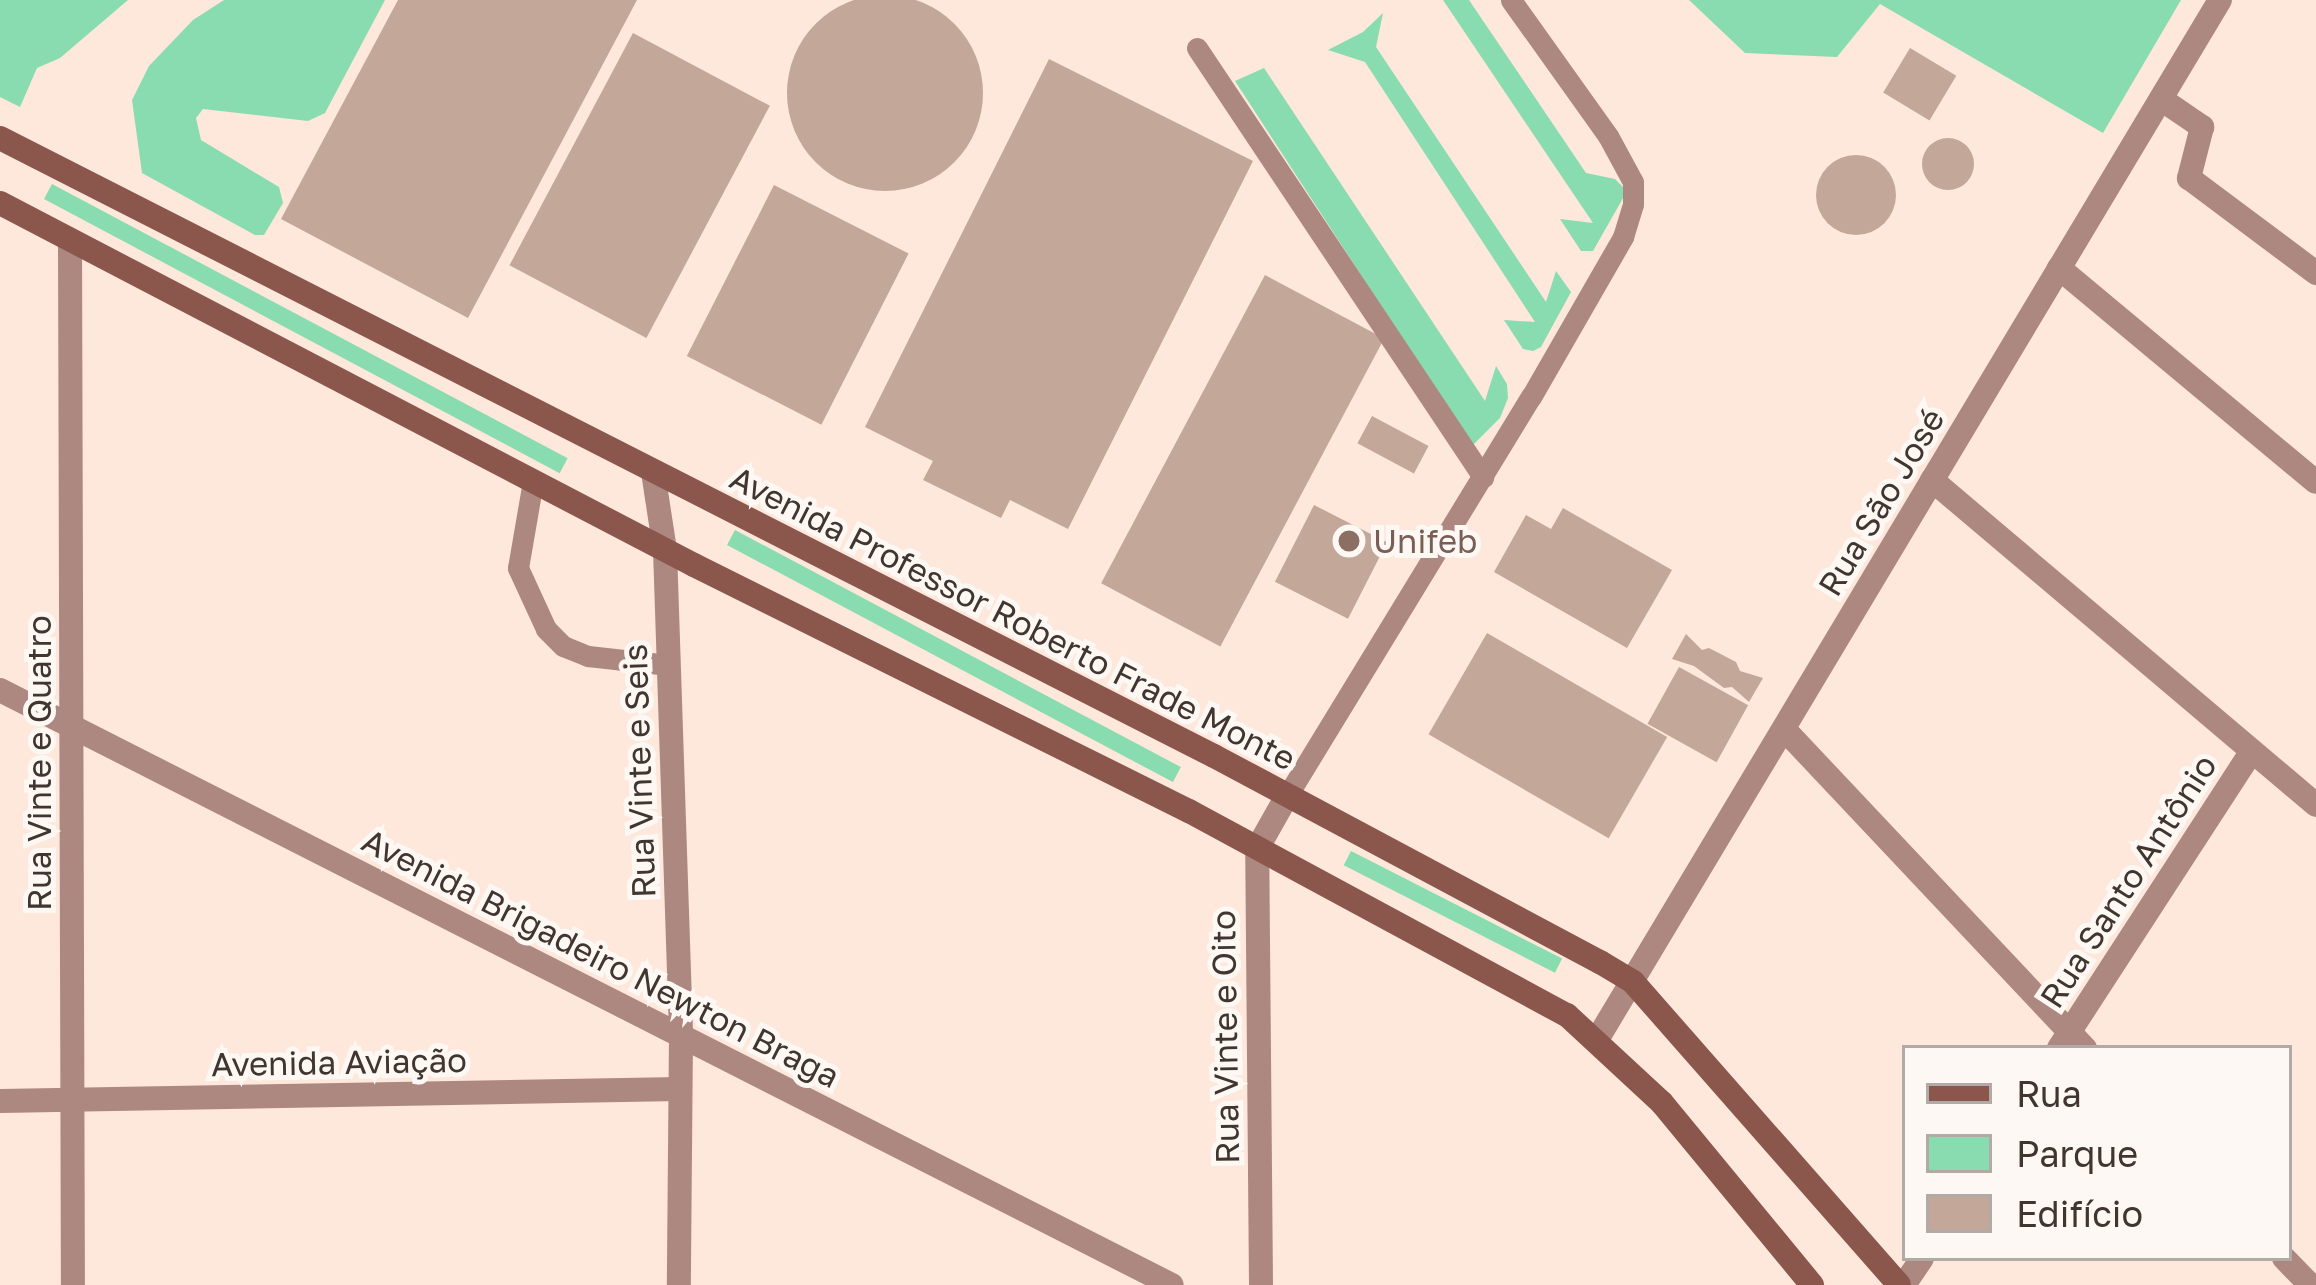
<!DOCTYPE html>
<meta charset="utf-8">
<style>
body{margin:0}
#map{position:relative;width:2316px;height:1285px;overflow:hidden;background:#fee7db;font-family:"Golos Text",sans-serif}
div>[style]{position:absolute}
.green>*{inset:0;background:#89dcb0;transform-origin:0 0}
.building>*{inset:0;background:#c3a799;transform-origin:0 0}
.round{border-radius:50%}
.service>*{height:21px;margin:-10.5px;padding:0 10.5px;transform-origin:10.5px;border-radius:10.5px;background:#ad8880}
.minor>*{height:24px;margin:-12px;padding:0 12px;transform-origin:12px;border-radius:12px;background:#ad8880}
.secondary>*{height:24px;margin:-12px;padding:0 12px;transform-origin:12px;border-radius:12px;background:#8b574d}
.dots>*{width:33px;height:33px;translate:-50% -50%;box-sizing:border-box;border:6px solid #fef8f5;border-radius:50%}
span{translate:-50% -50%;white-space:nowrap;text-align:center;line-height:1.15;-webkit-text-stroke:10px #fef8f5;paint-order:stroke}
.street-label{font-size:33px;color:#40352f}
.education-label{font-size:33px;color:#785e54}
.left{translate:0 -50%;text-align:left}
.legend{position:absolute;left:1902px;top:1045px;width:390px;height:216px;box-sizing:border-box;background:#fef8f5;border:3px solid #b2aaa6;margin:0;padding:15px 21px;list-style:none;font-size:36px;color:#40352f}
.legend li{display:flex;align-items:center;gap:24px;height:60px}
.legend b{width:60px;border:3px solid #b2aaa6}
</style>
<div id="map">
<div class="green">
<div style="clip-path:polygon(0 0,128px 0,60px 58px,37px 68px,20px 107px,0 97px)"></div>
<div style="clip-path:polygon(224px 0,385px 0,325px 113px,308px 121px,203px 109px,196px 118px,201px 140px,279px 187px,283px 203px,264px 235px,255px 235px,142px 173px,132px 100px,149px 66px,193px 20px)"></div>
<div style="clip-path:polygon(1443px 0,1469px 0,1586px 173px,1615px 179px,1627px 191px,1593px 251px,1581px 251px,1560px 219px,1593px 223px)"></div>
<div style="clip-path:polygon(1689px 0,2181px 0,2103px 133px,1880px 4px,1837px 57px,1745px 53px)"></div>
<div style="clip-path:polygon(1383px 13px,1376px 47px,1546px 302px,1556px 271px,1571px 292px,1541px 347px,1533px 351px,1523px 349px,1504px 320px,1535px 322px,1365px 62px,1328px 50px,1363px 32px)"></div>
<div style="clip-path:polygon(1264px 68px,1485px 401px,1496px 366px,1507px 384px,1508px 398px,1500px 418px,1472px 446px,1235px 81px)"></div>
<div style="left:52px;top:184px;width:584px;height:17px;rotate:28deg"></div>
<div style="left:735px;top:530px;width:505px;height:17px;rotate:28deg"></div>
<div style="left:1351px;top:851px;width:237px;height:16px;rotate:27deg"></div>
</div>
<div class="building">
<div class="round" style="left:787px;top:-5px;width:196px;height:196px"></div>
<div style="clip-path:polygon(398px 0,637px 0,468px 318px,281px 219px)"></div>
<div style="left:633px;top:33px;width:155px;height:263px;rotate:28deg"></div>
<div style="left:1910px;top:48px;width:54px;height:52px;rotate:31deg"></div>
<div style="clip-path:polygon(1049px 59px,1253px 161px,1068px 529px,1010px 500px,1001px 518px,923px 480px,933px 461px,865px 427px)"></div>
<div class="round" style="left:1922px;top:138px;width:52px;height:52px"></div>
<div class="round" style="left:1816px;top:155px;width:80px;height:80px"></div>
<div style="left:774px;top:185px;width:151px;height:192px;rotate:27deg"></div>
<div style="left:1265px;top:275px;width:135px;height:349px;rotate:28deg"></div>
<div style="left:1372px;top:416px;width:64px;height:31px;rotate:28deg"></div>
<div style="left:1314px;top:505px;width:82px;height:86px;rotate:27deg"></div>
<div style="clip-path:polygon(1563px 508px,1672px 570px,1627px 648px,1494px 572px,1526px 515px,1551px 529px)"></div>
<div style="left:1487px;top:633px;width:208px;height:117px;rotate:30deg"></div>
<div style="clip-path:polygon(1686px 634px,1702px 650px,1709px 648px,1736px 662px,1740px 671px,1763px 678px,1749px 702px,1732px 687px,1724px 688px,1694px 666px,1672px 659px)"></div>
<div style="left:1679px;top:667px;width:79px;height:65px;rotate:29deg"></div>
</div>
<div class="service">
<div style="left:1197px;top:48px;width:516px;rotate:56.31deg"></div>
<div style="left:533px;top:481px;width:88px;rotate:99.8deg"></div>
<div style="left:518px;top:568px;width:67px;rotate:65.3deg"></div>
<div style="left:546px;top:629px;width:24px;rotate:45deg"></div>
<div style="left:563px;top:646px;width:27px;rotate:22deg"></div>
<div style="left:588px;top:656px;width:81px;rotate:6.4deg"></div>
<div style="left:1287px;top:796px;width:468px;rotate:-58.6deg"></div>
<div style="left:1531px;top:397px;width:185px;rotate:-60.1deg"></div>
<div style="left:1623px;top:237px;width:34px;rotate:-73deg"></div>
<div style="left:1633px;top:204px;width:22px;rotate:-90deg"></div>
<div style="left:1633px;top:182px;width:52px;rotate:-118.5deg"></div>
<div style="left:1608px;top:136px;width:167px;rotate:-125.5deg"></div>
</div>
<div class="minor">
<div style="left:2161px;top:99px;width:50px;rotate:34.3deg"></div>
<div style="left:2202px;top:127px;width:53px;rotate:104.3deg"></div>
<div style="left:2189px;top:178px;width:159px;rotate:36.8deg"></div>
<div style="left:70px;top:240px;width:1045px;rotate:89.84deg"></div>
<div style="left:2059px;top:268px;width:334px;rotate:39.8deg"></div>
<div style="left:653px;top:472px;width:79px;rotate:81.3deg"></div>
<div style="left:665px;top:550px;width:486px;rotate:88.1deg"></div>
<div style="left:681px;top:1036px;width:249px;rotate:90.5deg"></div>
<div style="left:1932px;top:480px;width:503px;rotate:40.24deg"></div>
<div style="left:0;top:690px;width:1314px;rotate:26.92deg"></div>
<div style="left:1784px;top:729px;width:439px;rotate:46.7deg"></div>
<div style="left:1598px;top:1038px;width:1210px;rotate:-59.07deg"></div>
<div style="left:2059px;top:1048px;width:354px;rotate:-57deg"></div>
<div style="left:0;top:1101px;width:680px;rotate:-1.01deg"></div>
<div style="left:2284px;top:1258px;width:37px;rotate:46deg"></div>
<div style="left:1261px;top:1285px;width:436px;rotate:-90.5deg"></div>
<div style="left:1257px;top:849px;width:61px;rotate:-60.5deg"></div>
<div style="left:1904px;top:1285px;width:32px;rotate:-56deg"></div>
</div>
<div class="secondary">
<div style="left:0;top:138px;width:1362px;rotate:26.98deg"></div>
<div style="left:1214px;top:756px;width:438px;rotate:28.1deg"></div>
<div style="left:1600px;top:962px;width:39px;rotate:31deg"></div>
<div style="left:1633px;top:982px;width:403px;rotate:48.7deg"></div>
<div style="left:0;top:203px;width:783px;rotate:27.55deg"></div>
<div style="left:694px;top:565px;width:553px;rotate:26.43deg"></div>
<div style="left:1189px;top:811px;width:430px;rotate:28.4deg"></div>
<div style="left:1567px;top:1015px;width:129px;rotate:42.8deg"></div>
<div style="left:1662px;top:1103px;width:236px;rotate:50.5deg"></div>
</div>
<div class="dots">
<div style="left:1349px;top:541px;background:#8d6e63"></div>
</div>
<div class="street-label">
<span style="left:1881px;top:502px;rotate:-59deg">Rua São José</span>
<span style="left:1013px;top:618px;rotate:27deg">Avenida Professor Roberto Frade Monte</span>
<span style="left:39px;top:763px;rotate:-90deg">Rua Vinte e Quatro</span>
<span style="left:639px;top:771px;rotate:-92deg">Rua Vinte e Seis</span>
<span style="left:2128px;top:881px;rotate:-57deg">Rua Santo Antônio</span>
<span style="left:601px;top:958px;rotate:27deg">Avenida Brigadeiro Newton Braga</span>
<span style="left:1225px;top:1037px;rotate:-91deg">Rua Vinte e Oito</span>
<span style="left:339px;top:1062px;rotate:-1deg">Avenida Aviação</span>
</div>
<div class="education-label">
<span class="left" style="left:1373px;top:541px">Unifeb</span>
</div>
<ul class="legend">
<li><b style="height:15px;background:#8b574d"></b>Rua</li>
<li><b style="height:33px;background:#89dcb0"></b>Parque</li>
<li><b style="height:33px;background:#c3a799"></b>Edifício</li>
</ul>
</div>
